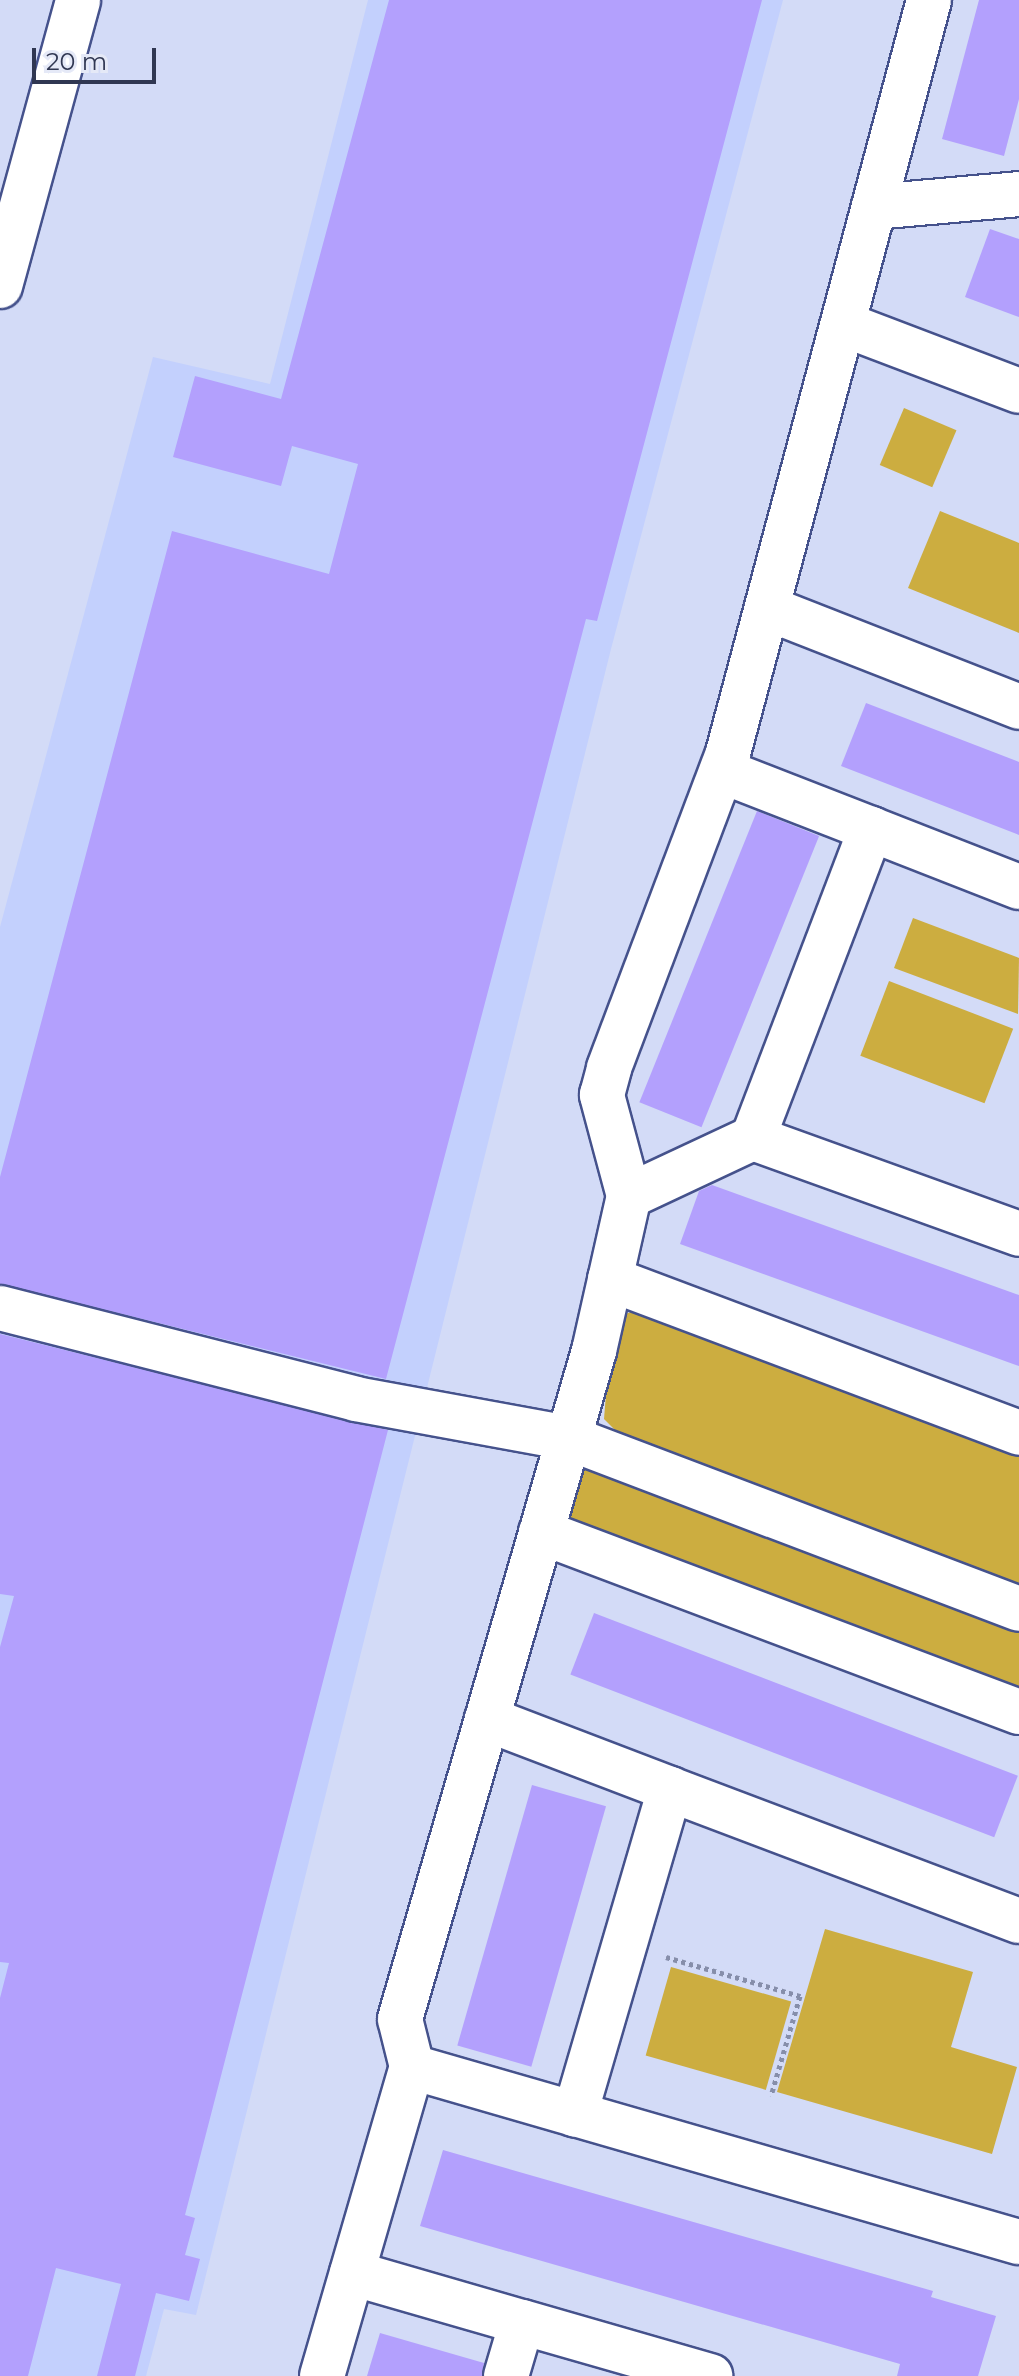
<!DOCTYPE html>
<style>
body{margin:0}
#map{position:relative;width:1019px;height:2376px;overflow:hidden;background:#d3dbf7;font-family:Montserrat,sans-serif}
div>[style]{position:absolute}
.built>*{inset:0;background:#c3d0fd}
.green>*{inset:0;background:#ccad40;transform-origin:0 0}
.building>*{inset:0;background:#b3a0fd;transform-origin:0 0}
.path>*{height:5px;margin-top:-2.5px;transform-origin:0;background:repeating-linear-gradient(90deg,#868eaa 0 4px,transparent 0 8px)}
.roads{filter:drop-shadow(2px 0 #45528c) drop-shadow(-2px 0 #45528c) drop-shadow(0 2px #45528c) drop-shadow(0 -2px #45528c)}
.minor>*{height:44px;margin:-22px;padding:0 22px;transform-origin:22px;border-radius:22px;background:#fff}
span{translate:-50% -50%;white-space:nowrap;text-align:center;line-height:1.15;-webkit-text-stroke:7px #e5e9f7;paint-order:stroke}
.scale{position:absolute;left:32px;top:48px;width:124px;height:36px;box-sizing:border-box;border:4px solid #303752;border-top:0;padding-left:10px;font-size:24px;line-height:28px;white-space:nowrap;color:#303752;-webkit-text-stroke:6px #e5e9f7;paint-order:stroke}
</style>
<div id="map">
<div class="built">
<div style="clip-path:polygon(368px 0,783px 0,611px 649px,196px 2315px,164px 2309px,146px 2376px,0 2376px,0 927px,153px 357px,270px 384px)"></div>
</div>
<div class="green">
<div style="left:904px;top:408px;width:57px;height:62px;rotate:23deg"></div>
<div style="clip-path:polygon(940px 511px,1019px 543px,1019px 633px,908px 588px)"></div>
<div style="clip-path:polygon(913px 918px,1019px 958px,1018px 1014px,894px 968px)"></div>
<div style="left:889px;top:981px;width:133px;height:80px;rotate:21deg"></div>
<div style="clip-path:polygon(646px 1307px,1019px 1445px,1019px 1586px,622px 1437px,604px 1419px,607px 1382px,625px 1314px)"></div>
<div style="clip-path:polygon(601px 1464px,1019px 1624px,1019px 1692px,559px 1519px,581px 1470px)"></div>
<div style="clip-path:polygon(825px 1929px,973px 1972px,951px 2047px,1017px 2067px,992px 2154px,777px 2092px)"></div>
<div style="left:671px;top:1967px;width:125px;height:92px;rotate:16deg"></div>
</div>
<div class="building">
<div style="clip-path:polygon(389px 0,762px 0,597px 621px,586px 619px,386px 1379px,0 1284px,0 1177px,172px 531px,329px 574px,358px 464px,292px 446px,281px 486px,173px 457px,195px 376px,281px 399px)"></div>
<div style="clip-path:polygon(979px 0,1019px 0,1019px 99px,1004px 156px,942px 139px)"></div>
<div style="clip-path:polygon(990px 229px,1019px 239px,1019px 317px,965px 297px)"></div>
<div style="clip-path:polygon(866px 703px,1019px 762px,1019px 835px,841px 766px)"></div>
<div style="left:757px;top:811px;width:67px;height:314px;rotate:22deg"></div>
<div style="clip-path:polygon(712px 1185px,1019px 1295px,1019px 1366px,680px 1244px,699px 1191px)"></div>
<div style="clip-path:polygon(0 1334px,388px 1430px,185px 2215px,195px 2218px,185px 2255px,200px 2259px,189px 2301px,156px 2293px,135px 2376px,97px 2376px,121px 2284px,56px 2268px,28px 2376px,0 2376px,0 1998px,9px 1963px,0 1962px,0 1647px,14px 1596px,0 1594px)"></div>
<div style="left:594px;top:1613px;width:454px;height:66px;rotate:21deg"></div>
<div style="left:532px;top:1785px;width:77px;height:271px;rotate:16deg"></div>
<div style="clip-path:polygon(443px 2150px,933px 2291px,931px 2297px,996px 2316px,978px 2376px,897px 2376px,900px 2364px,420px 2226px)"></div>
<div style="clip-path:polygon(380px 2333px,484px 2363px,482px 2376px,367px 2376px)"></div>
</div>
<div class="path">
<div style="left:666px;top:1957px;width:140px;rotate:16.2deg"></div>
<div style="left:800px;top:1996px;width:104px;rotate:106.2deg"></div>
</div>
<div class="roads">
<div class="minor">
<div style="left:874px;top:207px;width:146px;rotate:-5.1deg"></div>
<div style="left:0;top:286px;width:296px;rotate:-74.7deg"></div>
<div style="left:843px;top:324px;width:188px;rotate:20.8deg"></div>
<div style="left:767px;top:608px;width:271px;rotate:21.4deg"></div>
<div style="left:722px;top:771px;width:160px;rotate:21.3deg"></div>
<div style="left:1019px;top:887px;width:159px;rotate:-158.6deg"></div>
<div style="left:871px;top:829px;width:331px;rotate:110.9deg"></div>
<div style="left:753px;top:1138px;width:283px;rotate:19.8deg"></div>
<div style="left:629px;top:1196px;width:137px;rotate:-25.1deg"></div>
<div style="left:610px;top:1279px;width:437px;rotate:20.6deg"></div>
<div style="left:0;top:1308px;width:367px;rotate:14.3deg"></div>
<div style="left:356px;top:1399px;width:217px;rotate:10.4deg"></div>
<div style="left:569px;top:1438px;width:481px;rotate:20.8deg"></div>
<div style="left:541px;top:1532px;width:511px;rotate:20.63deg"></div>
<div style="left:487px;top:1719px;width:196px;rotate:20.9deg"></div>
<div style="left:1019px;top:1921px;width:373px;rotate:-159.3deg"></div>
<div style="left:670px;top:1789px;width:339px;rotate:106.3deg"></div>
<div style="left:575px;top:2114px;width:462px;rotate:16.1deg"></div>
<div style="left:412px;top:2067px;width:170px;rotate:16.1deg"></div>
<div style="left:352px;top:2273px;width:177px;rotate:16.1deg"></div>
<div style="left:322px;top:2376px;width:322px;rotate:-73.8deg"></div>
<div style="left:412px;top:2067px;width:49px;rotate:-104deg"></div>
<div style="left:400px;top:2019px;width:696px;rotate:-73.81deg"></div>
<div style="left:594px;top:1351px;width:159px;rotate:-77.3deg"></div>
<div style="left:629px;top:1196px;width:105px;rotate:-105deg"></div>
<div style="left:602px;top:1095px;width:28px;rotate:-75deg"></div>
<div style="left:609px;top:1068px;width:337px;rotate:-69.3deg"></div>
<div style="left:728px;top:753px;width:779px;rotate:-75.05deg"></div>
<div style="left:506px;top:2376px;width:56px;rotate:-73.5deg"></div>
<div style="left:522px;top:2322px;width:196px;rotate:16deg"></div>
</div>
</div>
<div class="scale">20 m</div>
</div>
